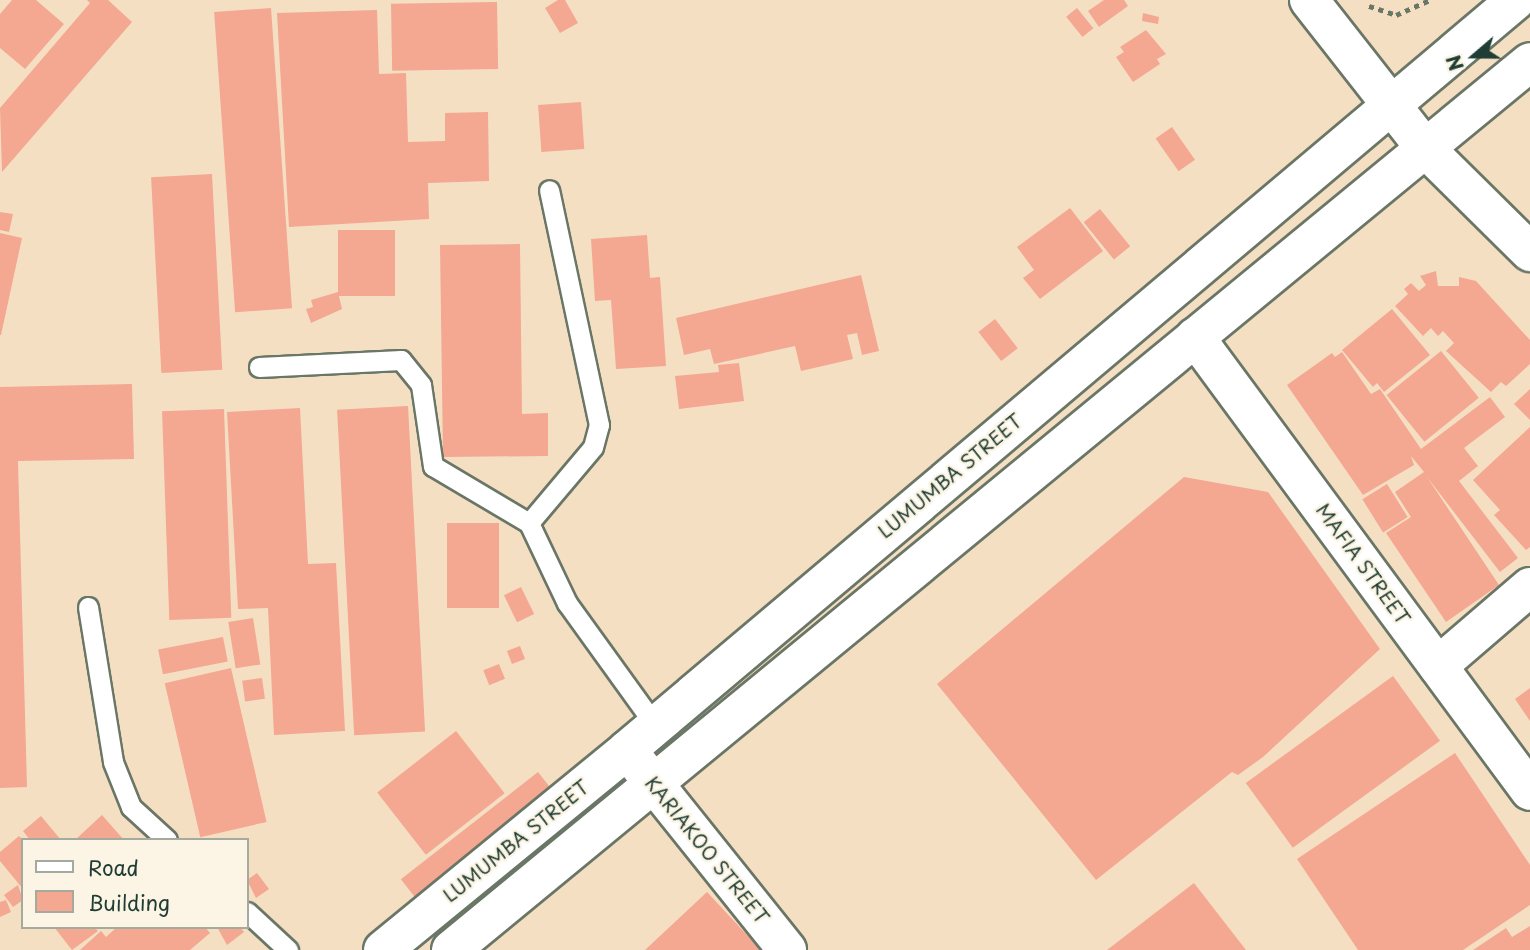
<!DOCTYPE html>
<style>
body{margin:0}
#map{position:relative;width:1530px;height:950px;overflow:hidden;background:#f5dfc3;font-family:"Playpen Sans",sans-serif}
div>[style]{position:absolute}
.building>*{inset:0;background:#f4a791;transform-origin:0 0}
.path>*{height:4.5px;margin-top:-2.25px;transform-origin:0;background:repeating-linear-gradient(90deg,#6a7666 0 5px,transparent 0 10px)}
.roads{filter:drop-shadow(2px 0 #6a7666) drop-shadow(-2px 0 #6a7666) drop-shadow(0 2px #6a7666) drop-shadow(0 -2px #6a7666)}
.lane>*{height:19px;margin:-9.5px;padding:0 9.5px;transform-origin:9.5px;border-radius:9.5px;background:#fff}
.street>*{height:38px;margin:-19px;padding:0 19px;transform-origin:19px;border-radius:19px;background:#fff}
.secondary>*{height:38px;margin:-19px;padding:0 19px;transform-origin:19px;border-radius:19px;background:#fff}
span{translate:-50% -50%;white-space:nowrap;text-align:center;line-height:1.15;-webkit-text-stroke:5px #fcf5e5;paint-order:stroke}
.street-label{font-size:19px;color:#1f3d34}
.legend{position:absolute;left:21px;top:838px;width:228px;height:91px;box-sizing:border-box;background:#fcf5e5;border:2px solid #a4ab9e;margin:0;padding:9px 12px;list-style:none;font-size:21px;color:#1f3d34}
.legend li{display:flex;align-items:center;gap:14px;height:35px}
.legend b{width:35px;border:2px solid #a4ab9e}
.north{position:absolute;left:1439px;top:21px;width:70px;height:70px;-webkit-text-stroke:5px #fcf5e5;paint-order:stroke;rotate:250deg;font-size:19px;font-weight:700;line-height:28px;text-align:center;color:#1f3d34}
.north::after{content:'';display:block;margin:auto;width:24px;height:32px;background:#1f3d34;clip-path:polygon(50% 0,100% 100%,50% 72%,0 100%)}
</style>
<div id="map">
<div class="building">
<div style="clip-path:polygon(12px 0,36px 0,64px 24px,25px 69px,0 48px,0 14px)"></div>
<div style="clip-path:polygon(87px 0,108px 0,132px 22px,2px 172px,0 108px,90px 3px)"></div>
<div style="clip-path:polygon(558px 0,565px 0,578px 23px,560px 33px,545px 8px)"></div>
<div style="clip-path:polygon(1104px 0,1124px 0,1128px 6px,1099px 27px,1088px 11px)"></div>
<div style="left:497px;top:2px;width:67px;height:106px;rotate:89deg"></div>
<div style="left:271px;top:8px;width:301px;height:57px;rotate:86deg"></div>
<div style="left:1077px;top:8px;width:26px;height:14px;rotate:51deg"></div>
<div style="clip-path:polygon(377px 10px,379px 74px,406px 73px,408px 142px,445px 141px,445px 113px,488px 112px,489px 181px,428px 183px,429px 219px,289px 227px,277px 13px)"></div>
<div style="clip-path:polygon(1143px 13px,1159px 17px,1158px 24px,1142px 21px)"></div>
<div style="clip-path:polygon(1146px 30px,1166px 54px,1157px 59px,1160px 64px,1133px 82px,1116px 57px,1124px 52px,1120px 47px)"></div>
<div style="left:581px;top:102px;width:47px;height:43px;rotate:86deg"></div>
<div style="left:1172px;top:127px;width:40px;height:20px;rotate:55deg"></div>
<div style="left:212px;top:174px;width:196px;height:61px;rotate:87deg"></div>
<div style="clip-path:polygon(1070px 208px,1103px 251px,1040px 299px,1023px 278px,1034px 270px,1017px 247px)"></div>
<div style="left:1100px;top:209px;width:48px;height:21px;rotate:51deg"></div>
<div style="clip-path:polygon(0 212px,13px 214px,9px 232px,0 230px)"></div>
<div style="left:338px;top:230px;width:57px;height:66px"></div>
<div style="clip-path:polygon(0 233px,22px 238px,1px 335px,0 335px)"></div>
<div style="clip-path:polygon(647px 235px,650px 278px,660px 277px,666px 366px,616px 369px,611px 300px,595px 301px,591px 239px)"></div>
<div style="clip-path:polygon(520px 244px,522px 414px,548px 413px,548px 456px,443px 457px,440px 245px)"></div>
<div style="clip-path:polygon(1436px 271px,1438px 286px,1459px 286px,1459px 277px,1476px 281px,1530px 340px,1530px 364px,1506px 386px,1501px 382px,1491px 392px,1446px 351px,1454px 343px,1443px 331px,1438px 336px,1431px 328px,1423px 336px,1395px 306px,1408px 294px,1404px 289px,1411px 283px,1419px 291px,1426px 285px,1420px 276px)"></div>
<div style="clip-path:polygon(861px 275px,879px 351px,862px 355px,857px 333px,847px 335px,853px 359px,801px 371px,795px 346px,714px 364px,710px 349px,684px 355px,676px 318px)"></div>
<div style="clip-path:polygon(338px 292px,342px 309px,311px 323px,306px 309px,313px 307px,311px 300px)"></div>
<div style="clip-path:polygon(1392px 309px,1430px 355px,1384px 392px,1377px 383px,1373px 387px,1342px 350px)"></div>
<div style="left:995px;top:319px;width:37px;height:21px;rotate:52deg"></div>
<div style="left:1441px;top:351px;width:60px;height:70px;rotate:51deg"></div>
<div style="clip-path:polygon(1342px 352px,1371px 394px,1380px 389px,1421px 449px,1490px 397px,1505px 417px,1464px 448px,1478px 466px,1459px 481px,1518px 558px,1500px 572px,1427px 477px,1499px 585px,1446px 622px,1386px 533px,1411px 517px,1395px 492px,1424px 472px,1411px 456px,1414px 465px,1363px 495px,1287px 385px,1332px 353px,1335px 357px)"></div>
<div style="clip-path:polygon(739px 363px,744px 401px,679px 409px,675px 376px,719px 372px,718px 365px)"></div>
<div style="clip-path:polygon(132px 384px,134px 459px,18px 461px,27px 787px,0 788px,0 387px)"></div>
<div style="clip-path:polygon(1530px 389px,1530px 420px,1514px 404px)"></div>
<div style="left:408px;top:406px;width:326px;height:71px;rotate:87deg"></div>
<div style="clip-path:polygon(300px 408px,308px 564px,336px 563px,345px 731px,274px 735px,268px 608px,238px 609px,227px 412px)"></div>
<div style="left:224px;top:409px;width:209px;height:62px;rotate:88deg"></div>
<div style="clip-path:polygon(1530px 427px,1530px 547px,1526px 550px,1494px 515px,1500px 510px,1473px 480px)"></div>
<div style="clip-path:polygon(1184px 477px,1268px 492px,1380px 649px,1263px 757px,1238px 775px,1232px 772px,1096px 880px,937px 684px)"></div>
<div style="left:1387px;top:484px;width:39px;height:29px;rotate:58deg"></div>
<div style="left:447px;top:523px;width:52px;height:85px"></div>
<div style="left:521px;top:587px;width:30px;height:19px;rotate:64deg"></div>
<div style="left:253px;top:618px;width:47px;height:25px;rotate:81deg"></div>
<div style="left:223px;top:637px;width:25px;height:66px;rotate:79deg"></div>
<div style="left:520px;top:646px;width:14px;height:14px;rotate:69deg"></div>
<div style="left:499px;top:664px;width:16px;height:17px;rotate:68deg"></div>
<div style="left:231px;top:668px;width:158px;height:68px;rotate:77deg"></div>
<div style="left:1393px;top:676px;width:80px;height:182px;rotate:54deg"></div>
<div style="left:262px;top:678px;width:21px;height:20px;rotate:82deg"></div>
<div style="clip-path:polygon(1530px 688px,1530px 721px,1515px 699px)"></div>
<div style="left:456px;top:731px;width:79px;height:100px;rotate:52deg"></div>
<div style="clip-path:polygon(1455px 753px,1530px 865px,1530px 905px,1463px 950px,1358px 950px,1297px 859px)"></div>
<div style="left:538px;top:772px;width:36px;height:174px;rotate:52deg"></div>
<div style="clip-path:polygon(102px 815px,124px 840px,75px 840px)"></div>
<div style="clip-path:polygon(41px 816px,61px 840px,30px 840px,23px 831px)"></div>
<div style="clip-path:polygon(19px 836px,23px 840px,23px 889px,0 861px,0 852px)"></div>
<div style="clip-path:polygon(257px 873px,269px 889px,256px 898px,247px 880px)"></div>
<div style="clip-path:polygon(1194px 883px,1246px 950px,1107px 950px)"></div>
<div style="clip-path:polygon(18px 885px,23px 900px,13px 907px,4px 895px)"></div>
<div style="clip-path:polygon(707px 892px,761px 950px,645px 950px)"></div>
<div style="clip-path:polygon(6px 900px,11px 912px,0 917px,0 902px)"></div>
<div style="clip-path:polygon(1530px 926px,1530px 950px,1473px 950px,1506px 928px,1512px 937px)"></div>
<div style="clip-path:polygon(54px 927px,94px 927px,98px 931px,72px 950px)"></div>
<div style="clip-path:polygon(117px 927px,205px 927px,210px 933px,190px 950px,80px 950px,101px 931px,106px 937px)"></div>
<div style="clip-path:polygon(217px 927px,240px 927px,244px 932px,227px 945px)"></div>
</div>
<div class="path">
<div style="left:1369px;top:6px;width:28px;rotate:18deg"></div>
<div style="left:1396px;top:15px;width:37px;rotate:-24deg"></div>
</div>
<div class="roads">
<div class="lane">
<div style="left:259px;top:367px;width:142px;rotate:-2.8deg"></div>
<div style="left:401px;top:360px;width:32px;rotate:51deg"></div>
<div style="left:421px;top:385px;width:82px;rotate:81.6deg"></div>
<div style="left:433px;top:466px;width:112px;rotate:30.7deg"></div>
<div style="left:529px;top:523px;width:89px;rotate:64.6deg"></div>
<div style="left:567px;top:603px;width:150px;rotate:54.2deg"></div>
<div style="left:529px;top:523px;width:99px;rotate:-49.9deg"></div>
<div style="left:593px;top:447px;width:23px;rotate:-75deg"></div>
<div style="left:599px;top:425px;width:240px;rotate:-102deg"></div>
<div style="left:88px;top:607px;width:157px;rotate:80.8deg"></div>
<div style="left:113px;top:762px;width:48px;rotate:68.2deg"></div>
<div style="left:131px;top:807px;width:49px;rotate:42.5deg"></div>
<div style="left:247px;top:912px;width:56px;rotate:42.8deg"></div>
</div>
<div class="street">
<div style="left:1425px;top:148px;width:148px;rotate:44.7deg"></div>
<div style="left:1195px;top:337px;width:564px;rotate:53.58deg"></div>
<div style="left:1438px;top:666px;width:121px;rotate:-40.7deg"></div>
<div style="left:627px;top:750px;width:256px;rotate:51.3deg"></div>
</div>
<div class="secondary">
<div style="left:1309px;top:0;width:188px;rotate:51.9deg"></div>
<div style="left:383px;top:950px;width:315px;rotate:-39.3deg"></div>
<div style="left:627px;top:750px;width:1163px;rotate:-40.15deg"></div>
<div style="left:451px;top:950px;width:1397px;rotate:-39.45deg"></div>
</div>
</div>
<div class="street-label">
<span style="left:950px;top:476px;rotate:-40deg">LUMUMBA STREET</span>
<span style="left:1363px;top:564px;rotate:54deg">MAFIA STREET</span>
<span style="left:516px;top:841px;rotate:-39deg">LUMUMBA STREET</span>
<span style="left:707px;top:850px;rotate:51deg">KARIAKOO STREET</span>
</div>
<ul class="legend">
<li><b style="height:9px;background:#fff"></b>Road</li>
<li><b style="height:19px;background:#f4a791"></b>Building</li>
</ul>
<div class="north">N</div>
</div>
